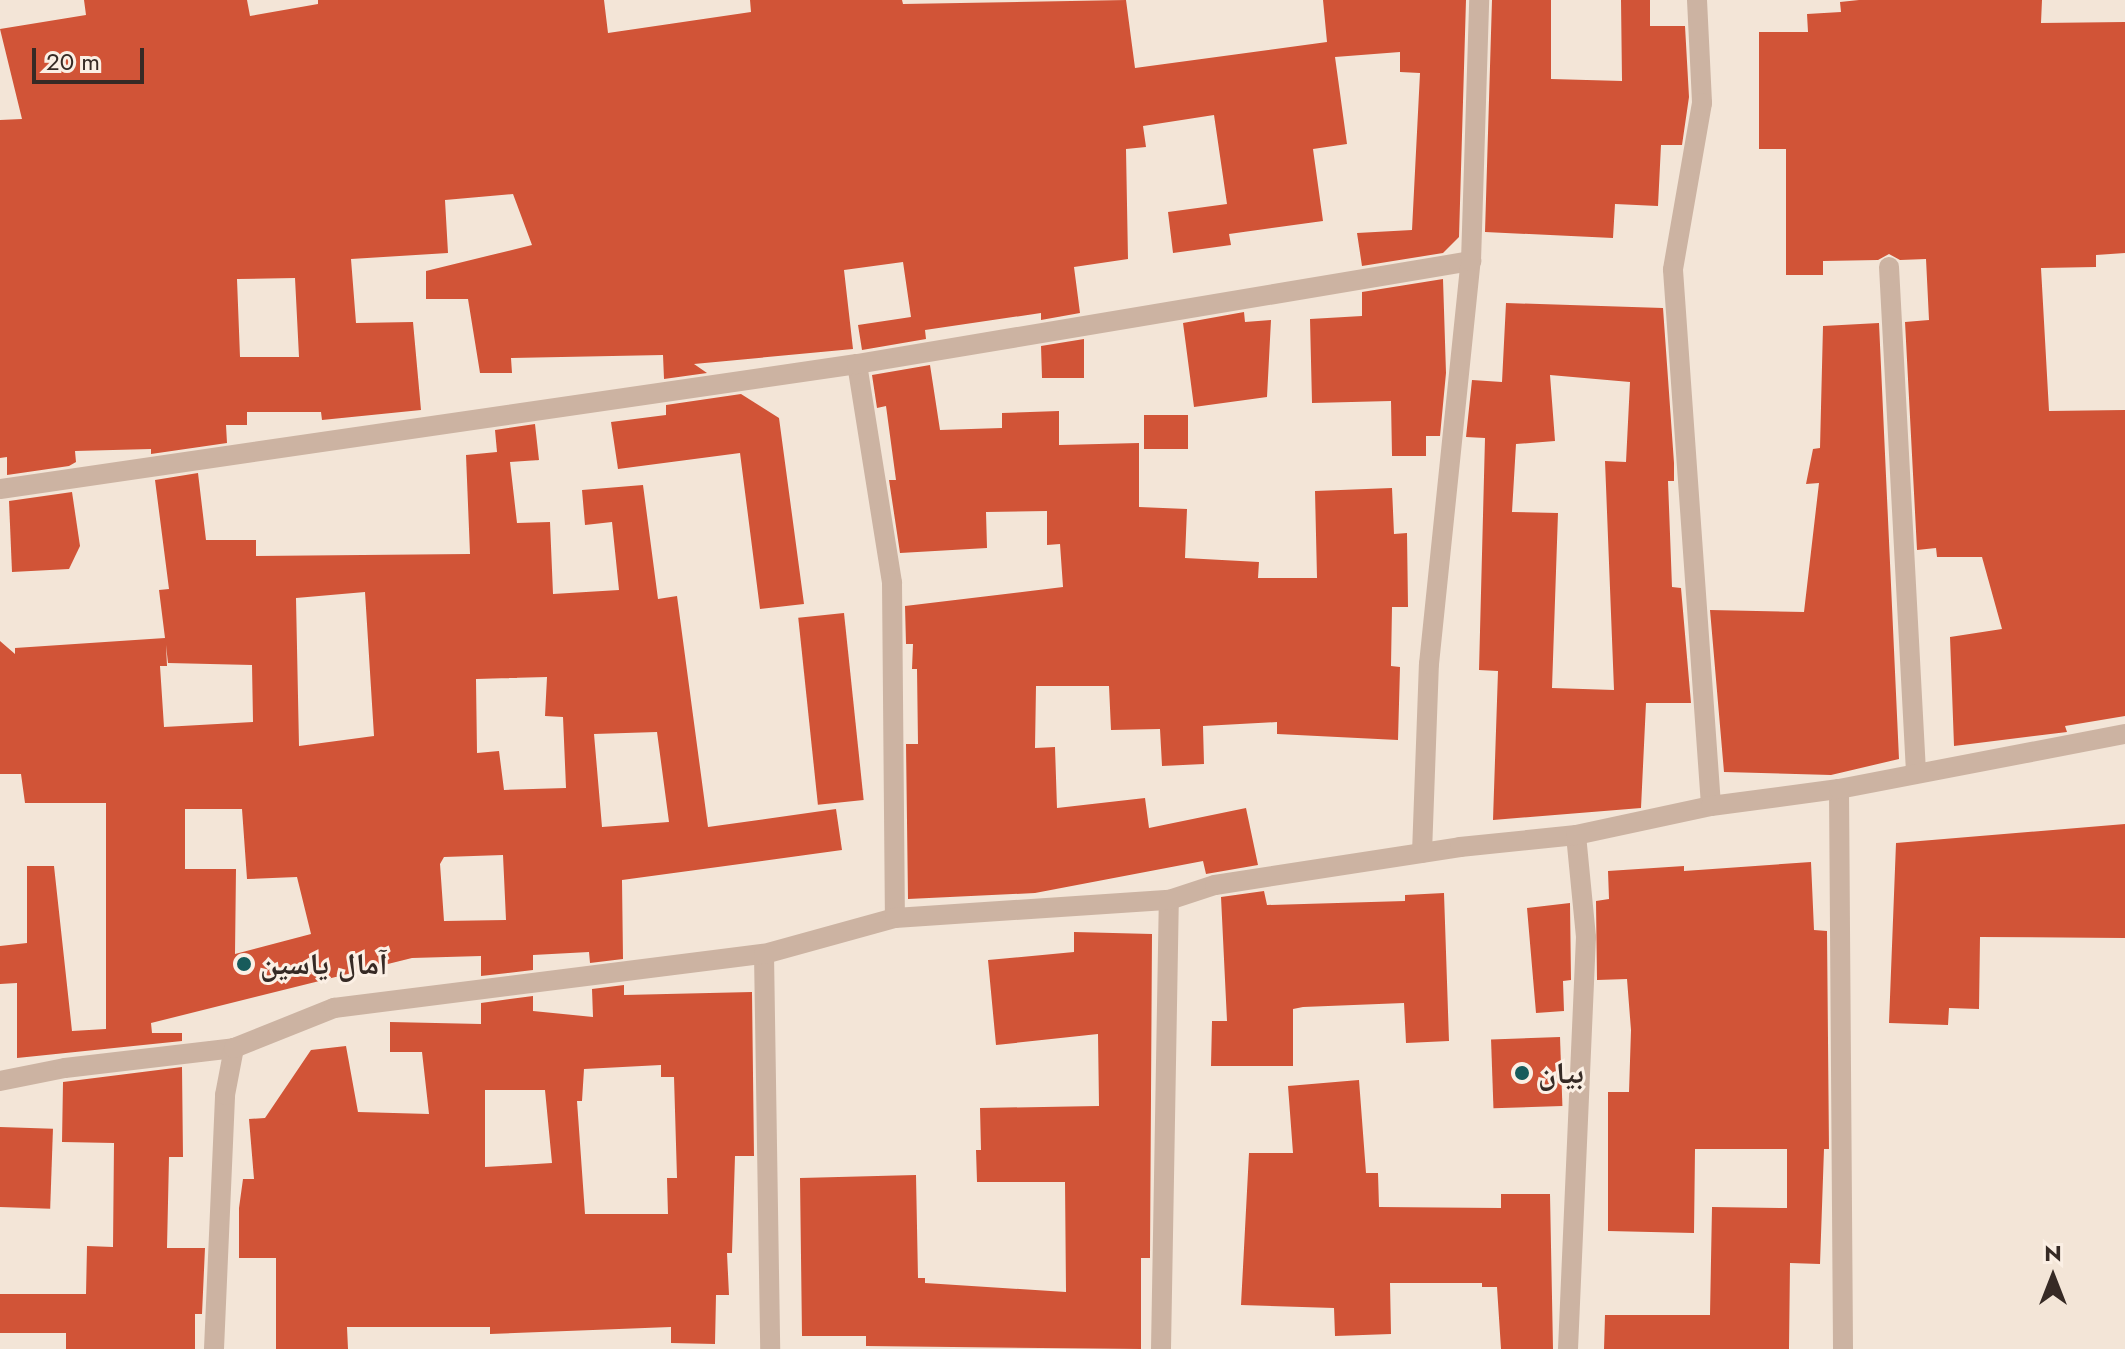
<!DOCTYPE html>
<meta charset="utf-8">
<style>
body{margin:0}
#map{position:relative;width:2125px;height:1349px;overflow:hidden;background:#f3e5d7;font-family:Jost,"Noto Naskh Arabic",sans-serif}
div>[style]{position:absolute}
.building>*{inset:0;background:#d15437;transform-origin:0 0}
.minor>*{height:20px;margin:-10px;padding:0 10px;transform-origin:10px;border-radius:10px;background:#ccb3a2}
.tertiary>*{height:20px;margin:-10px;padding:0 10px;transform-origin:10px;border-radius:10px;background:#ccb3a2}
.dots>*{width:22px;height:22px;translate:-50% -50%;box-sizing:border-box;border:4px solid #fbefe4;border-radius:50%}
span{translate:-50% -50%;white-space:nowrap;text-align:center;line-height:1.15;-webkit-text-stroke:6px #fbefe4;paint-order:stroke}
.poi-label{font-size:30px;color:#362a25;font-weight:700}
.left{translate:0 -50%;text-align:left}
.north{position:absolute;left:2013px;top:1237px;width:80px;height:80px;-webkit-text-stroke:6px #fbefe4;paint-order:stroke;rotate:0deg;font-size:22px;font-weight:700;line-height:32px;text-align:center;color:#362a25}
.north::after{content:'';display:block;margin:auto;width:28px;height:36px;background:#362a25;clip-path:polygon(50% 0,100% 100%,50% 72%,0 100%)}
.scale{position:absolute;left:32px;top:48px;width:112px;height:36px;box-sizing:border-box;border:4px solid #362a25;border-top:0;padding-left:10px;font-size:24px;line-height:28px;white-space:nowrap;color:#362a25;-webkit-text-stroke:6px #fbefe4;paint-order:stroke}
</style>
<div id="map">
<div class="building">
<div style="clip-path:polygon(evenodd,84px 0,247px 0,250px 16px,318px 4px,318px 0,604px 0,608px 33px,751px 12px,750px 0,902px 0,903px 4px,1126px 0,1135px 68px,1327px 42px,1323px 0,1466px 0,1459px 237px,1443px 253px,1362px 266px,1357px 233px,1412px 230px,1420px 73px,1400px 72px,1400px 52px,1335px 57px,1347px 144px,1313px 149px,1323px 221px,1229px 234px,1231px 245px,1173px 253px,1168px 212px,1227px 204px,1214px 115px,1143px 126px,1146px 147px,1126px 149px,1128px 259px,1074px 267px,1080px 313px,1041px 320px,1041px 313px,925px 330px,926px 339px,862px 350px,858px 325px,911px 317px,903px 262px,844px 270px,853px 349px,694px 364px,707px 373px,664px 379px,663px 355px,511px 358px,512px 373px,480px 373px,468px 299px,426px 299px,426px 271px,532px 245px,513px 194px,445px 200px,448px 253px,351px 259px,356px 323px,413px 322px,421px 410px,322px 420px,321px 412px,247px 412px,247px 425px,226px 425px,227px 443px,151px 454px,151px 449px,75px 451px,76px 462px,69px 466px,7px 475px,7px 457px,0 458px,0 120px,22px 119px,0 29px,86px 15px,84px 0,295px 278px,299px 357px,240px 357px,237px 279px,295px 278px)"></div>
<div style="clip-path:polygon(1492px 0,1551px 0,1551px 79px,1622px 81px,1621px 0,1650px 0,1650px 26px,1685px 26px,1689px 97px,1682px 145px,1661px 145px,1658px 206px,1615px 204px,1613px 238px,1485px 232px)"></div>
<div style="clip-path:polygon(1859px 0,2042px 0,2041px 23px,2125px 22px,2125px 253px,2096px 255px,2096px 267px,2041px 268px,2049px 411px,2125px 410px,2125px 716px,2065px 726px,2067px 732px,1954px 746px,1950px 637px,2002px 629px,1982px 557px,1937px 557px,1936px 548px,1917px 550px,1905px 322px,1929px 320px,1926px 259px,1900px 260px,1889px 254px,1878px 260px,1823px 261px,1823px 275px,1786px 275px,1786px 149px,1759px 149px,1759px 32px,1808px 32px,1807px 14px,1841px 12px,1840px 2px)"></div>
<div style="clip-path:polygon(1443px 279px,1446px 373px,1440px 436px,1426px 436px,1426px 456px,1392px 456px,1391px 401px,1312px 403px,1310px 319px,1362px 316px,1362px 292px)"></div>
<div style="clip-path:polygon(evenodd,1506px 303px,1663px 308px,1674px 463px,1674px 481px,1668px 481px,1672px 587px,1681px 588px,1691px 703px,1646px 703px,1641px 808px,1493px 820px,1498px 671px,1479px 670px,1485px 438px,1466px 437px,1472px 380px,1502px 382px,1506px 303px,1550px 375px,1630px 382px,1626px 462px,1605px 461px,1614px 690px,1552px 688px,1558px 513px,1512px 512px,1516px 444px,1555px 441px,1550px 375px)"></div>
<div style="clip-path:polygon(1244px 312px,1245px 322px,1271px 320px,1267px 397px,1194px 407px,1183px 323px)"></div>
<div style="clip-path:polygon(1879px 323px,1899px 759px,1831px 775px,1724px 772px,1710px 610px,1804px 612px,1819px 483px,1806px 484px,1813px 449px,1820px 448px,1823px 326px)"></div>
<div style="clip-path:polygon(1084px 339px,1084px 378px,1042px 378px,1041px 346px)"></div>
<div style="clip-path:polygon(930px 365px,940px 430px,1002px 428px,1002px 413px,1059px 411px,1059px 445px,1139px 443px,1139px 507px,1187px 509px,1185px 558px,1259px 562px,1258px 578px,1317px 578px,1315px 491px,1392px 488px,1394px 534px,1407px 533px,1408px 607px,1392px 607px,1391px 666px,1400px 667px,1398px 740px,1277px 734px,1277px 722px,1203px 726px,1204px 764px,1162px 766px,1160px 729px,1111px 730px,1109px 686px,1036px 686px,1035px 748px,1055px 747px,1057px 808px,1145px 798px,1149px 828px,1246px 808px,1258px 865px,1206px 874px,1203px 861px,1035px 893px,908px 899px,906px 744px,918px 744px,917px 669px,912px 669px,913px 644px,906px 644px,905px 606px,1063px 587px,1060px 544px,1047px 545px,1047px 511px,986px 512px,987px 548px,900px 553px,889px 480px,896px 480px,886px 406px,877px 408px,872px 375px)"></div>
<div style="clip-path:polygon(741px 394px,779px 418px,804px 604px,760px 609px,740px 453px,618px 469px,611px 422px,666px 415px,666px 405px)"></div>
<div style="left:1144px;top:415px;width:44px;height:34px"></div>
<div style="clip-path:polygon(evenodd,535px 424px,539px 460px,510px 462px,517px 523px,550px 522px,553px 594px,619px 590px,612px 522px,585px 525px,582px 490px,643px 485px,658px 599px,677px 596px,708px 827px,836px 809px,842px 850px,622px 880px,623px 959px,590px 963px,589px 952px,533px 955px,533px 970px,481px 976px,481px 956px,412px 958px,151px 1023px,152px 1033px,182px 1033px,182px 1041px,17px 1058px,17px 983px,0 984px,0 946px,27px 943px,27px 866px,54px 866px,72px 1031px,106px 1029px,106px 803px,25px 803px,21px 774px,0 774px,0 641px,15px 654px,15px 648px,165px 638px,159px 590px,169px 589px,155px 480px,198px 473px,206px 540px,256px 540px,256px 556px,470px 554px,466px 455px,497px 452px,495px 430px,535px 424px,365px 592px,374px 736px,299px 746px,296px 598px,365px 592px,535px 424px,166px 645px,168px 663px,252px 665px,253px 722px,164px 727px,160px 666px,167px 666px,166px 645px,535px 424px,547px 677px,545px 716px,563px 717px,566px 788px,504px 790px,499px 751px,477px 753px,476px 679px,547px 677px,535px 424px,657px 732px,669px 822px,602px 827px,594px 734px,657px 732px,535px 424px,185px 809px,242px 809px,247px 879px,297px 877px,311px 934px,235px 954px,236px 869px,185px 869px,185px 809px,535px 424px,503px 855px,506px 920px,444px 921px,440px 864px,444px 857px,503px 855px)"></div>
<div style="clip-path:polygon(72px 492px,80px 546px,69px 569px,12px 572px,9px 501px)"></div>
<div style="left:844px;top:613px;width:188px;height:46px;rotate:84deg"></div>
<div style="clip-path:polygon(2125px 824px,2125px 938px,1980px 937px,1979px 1009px,1949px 1008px,1948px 1025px,1889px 1023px,1896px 843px)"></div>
<div style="clip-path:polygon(1811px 862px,1814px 930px,1827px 931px,1829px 1149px,1824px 1149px,1820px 1264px,1790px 1263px,1789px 1349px,1604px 1349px,1605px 1315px,1710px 1315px,1712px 1207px,1787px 1208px,1787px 1149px,1695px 1149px,1694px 1233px,1608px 1231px,1608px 1092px,1629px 1092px,1631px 1030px,1627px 979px,1597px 980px,1596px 901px,1609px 899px,1608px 871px,1684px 866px,1684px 871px)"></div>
<div style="clip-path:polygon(1264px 891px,1267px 905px,1405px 901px,1405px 895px,1444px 893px,1449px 1041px,1406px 1043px,1404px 1003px,1303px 1007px,1293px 1009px,1293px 1066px,1211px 1066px,1212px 1021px,1227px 1021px,1221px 897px)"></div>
<div style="clip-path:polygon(1570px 903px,1571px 980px,1563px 981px,1564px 1011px,1536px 1013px,1527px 908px)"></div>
<div style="clip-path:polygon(1074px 932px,1152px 934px,1150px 1258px,1141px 1258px,1141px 1349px,866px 1346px,866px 1336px,802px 1336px,800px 1178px,916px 1175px,918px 1278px,925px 1278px,925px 1283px,1066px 1292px,1065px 1182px,977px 1182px,976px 1150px,981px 1150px,980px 1108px,1099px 1106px,1098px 1034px,996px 1045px,988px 960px,1074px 952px)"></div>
<div style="clip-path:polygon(evenodd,624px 985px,624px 995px,752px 992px,754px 1156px,735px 1156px,732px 1253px,727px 1253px,729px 1295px,716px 1295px,715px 1344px,671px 1343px,671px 1327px,490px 1334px,490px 1327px,347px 1327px,348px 1349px,276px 1349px,276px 1258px,239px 1258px,239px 1208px,243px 1179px,254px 1179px,249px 1119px,265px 1118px,311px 1050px,346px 1046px,358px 1112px,429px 1114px,422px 1052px,390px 1052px,390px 1022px,481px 1024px,481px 1003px,533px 996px,533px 1011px,593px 1017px,592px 989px,624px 985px,661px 1065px,661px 1077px,674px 1077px,677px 1178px,667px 1178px,668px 1214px,585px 1214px,577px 1101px,582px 1101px,584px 1069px,661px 1065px,624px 985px,485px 1090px,545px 1090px,552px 1163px,485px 1167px,485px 1090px)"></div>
<div style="left:1560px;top:1037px;width:69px;height:69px;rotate:88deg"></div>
<div style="clip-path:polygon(182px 1067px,183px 1157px,169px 1157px,167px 1248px,205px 1248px,202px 1314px,195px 1314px,195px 1349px,66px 1349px,66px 1333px,0 1333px,0 1294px,86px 1294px,87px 1246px,113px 1247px,114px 1143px,62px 1142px,63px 1082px)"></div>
<div style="clip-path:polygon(1359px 1080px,1366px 1173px,1378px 1173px,1379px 1207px,1501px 1208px,1501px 1194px,1550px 1194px,1553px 1349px,1501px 1349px,1497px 1287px,1482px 1287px,1482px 1283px,1390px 1283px,1391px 1334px,1335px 1336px,1334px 1308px,1241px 1305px,1249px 1153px,1293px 1153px,1288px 1086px)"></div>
<div style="left:0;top:1127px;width:53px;height:80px;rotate:2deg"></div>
</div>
<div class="minor">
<div style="left:1697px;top:0;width:103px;rotate:87.2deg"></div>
<div style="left:1702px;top:103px;width:169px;rotate:99.9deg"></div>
<div style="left:1673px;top:270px;width:537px;rotate:85.94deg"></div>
<div style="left:1889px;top:267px;width:506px;rotate:86.94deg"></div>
<div style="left:857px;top:364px;width:222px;rotate:80.9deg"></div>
<div style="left:892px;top:583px;width:335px;rotate:89.5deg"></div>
<div style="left:0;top:489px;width:866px;rotate:-8.3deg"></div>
<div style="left:857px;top:364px;width:623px;rotate:-9.52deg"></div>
<div style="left:1839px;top:789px;width:560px;rotate:89.59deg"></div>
<div style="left:764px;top:954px;width:395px;rotate:89.1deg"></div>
<div style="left:0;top:1081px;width:66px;rotate:-11.3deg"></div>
<div style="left:65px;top:1068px;width:170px;rotate:-6.7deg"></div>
<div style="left:1161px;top:1349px;width:449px;rotate:-89deg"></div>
<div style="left:1568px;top:1349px;width:412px;rotate:-87.5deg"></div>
<div style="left:1586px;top:937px;width:102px;rotate:-95.6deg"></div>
</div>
<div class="tertiary">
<div style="left:1422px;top:853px;width:189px;rotate:-87.9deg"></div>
<div style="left:1429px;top:664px;width:405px;rotate:-84.1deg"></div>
<div style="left:1471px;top:261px;width:261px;rotate:-88.2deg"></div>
<div style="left:214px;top:1349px;width:254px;rotate:-87.5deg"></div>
<div style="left:225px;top:1095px;width:48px;rotate:-79.2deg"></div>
<div style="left:234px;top:1048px;width:108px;rotate:-21.8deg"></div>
<div style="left:334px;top:1008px;width:433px;rotate:-7.2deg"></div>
<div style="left:764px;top:954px;width:136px;rotate:-15.4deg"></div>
<div style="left:895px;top:918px;width:275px;rotate:-3.8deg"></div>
<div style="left:1169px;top:900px;width:48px;rotate:-18.1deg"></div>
<div style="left:1215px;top:885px;width:248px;rotate:-8.8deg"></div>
<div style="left:1460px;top:847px;width:117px;rotate:-5.9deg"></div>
<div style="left:1576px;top:835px;width:138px;rotate:-12.1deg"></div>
<div style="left:1711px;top:806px;width:129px;rotate:-7.6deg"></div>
<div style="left:1839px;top:789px;width:291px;rotate:-10.9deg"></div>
</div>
<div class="dots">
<div style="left:244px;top:964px;background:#175b5b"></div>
<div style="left:1522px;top:1073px;background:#175b5b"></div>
</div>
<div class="poi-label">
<span class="left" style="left:260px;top:964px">آمال ياسين</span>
<span class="left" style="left:1538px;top:1073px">بيان</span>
</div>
<div class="north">N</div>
<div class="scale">20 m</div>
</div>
